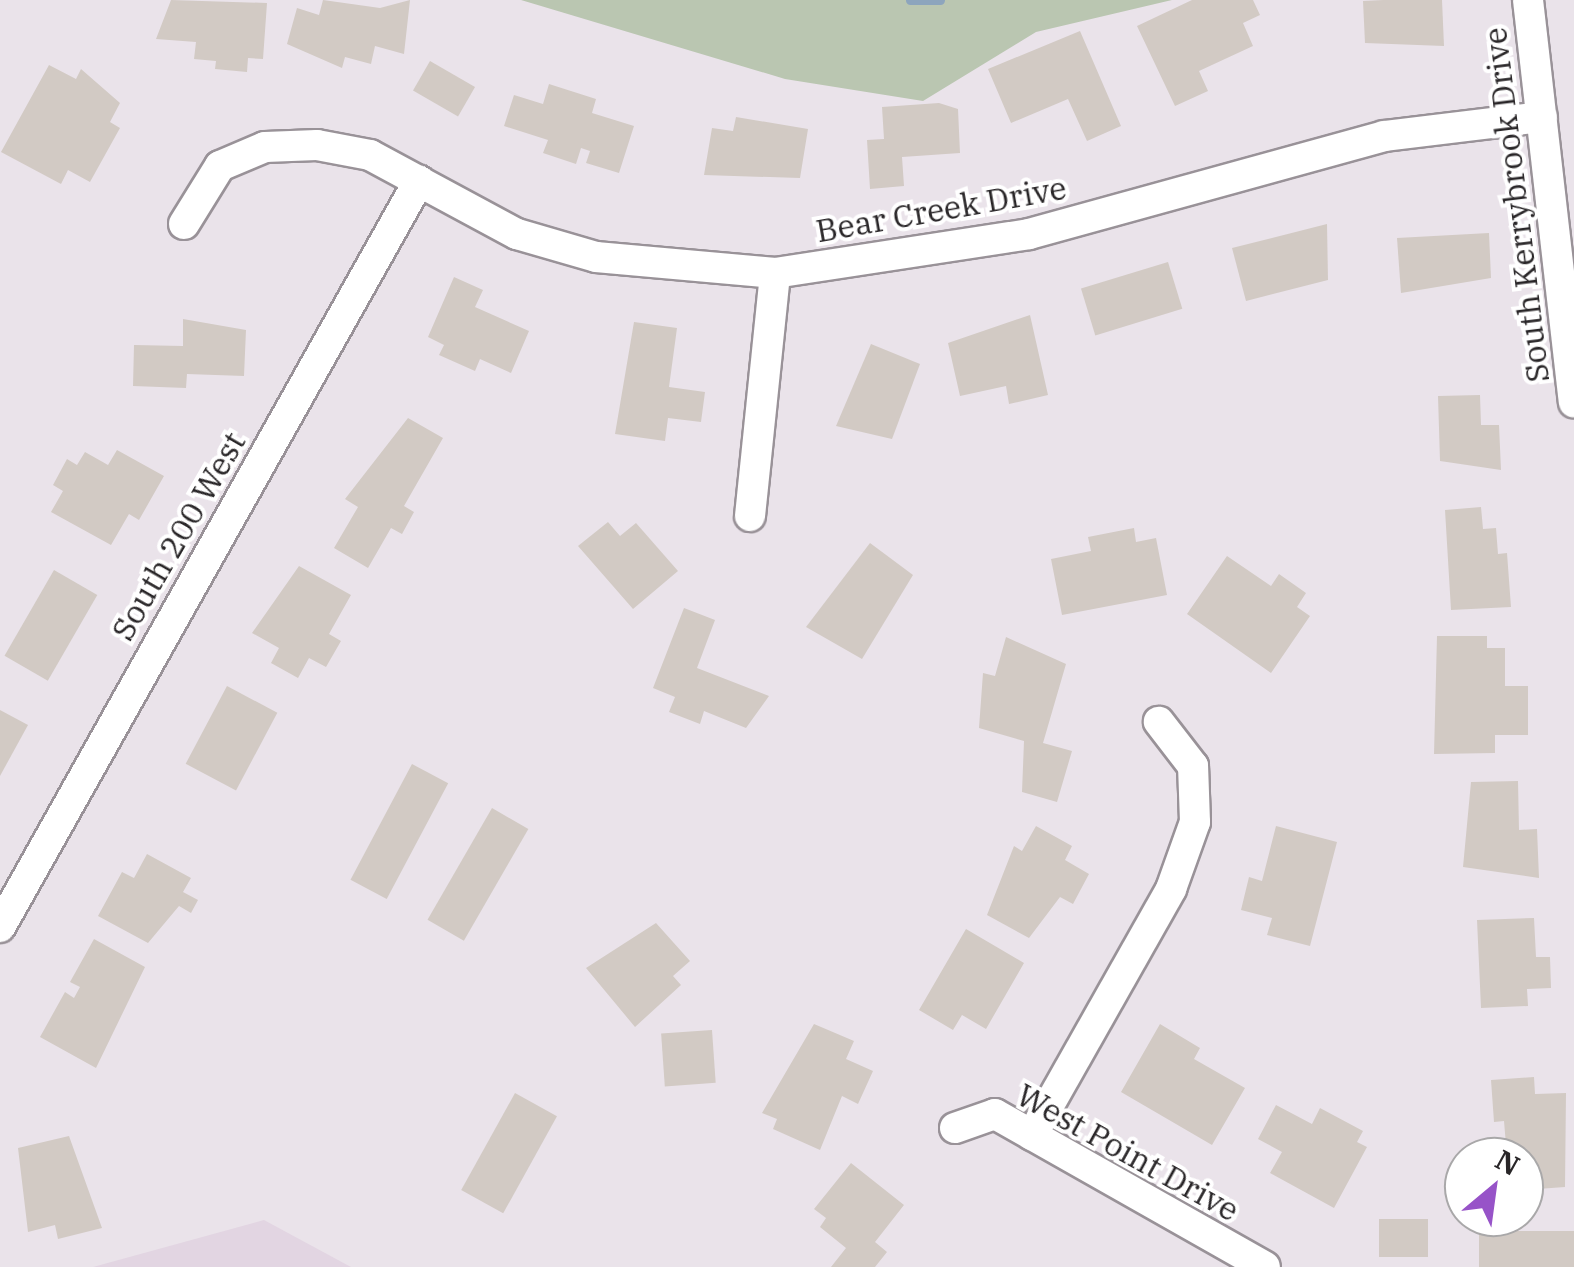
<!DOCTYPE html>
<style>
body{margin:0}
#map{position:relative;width:1574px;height:1267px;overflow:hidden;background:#eae3ea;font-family:"IBM Plex Serif",serif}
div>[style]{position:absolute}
.built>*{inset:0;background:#e2d5e2}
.green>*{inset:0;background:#bac6b1}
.stream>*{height:9px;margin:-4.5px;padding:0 4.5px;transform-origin:4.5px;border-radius:4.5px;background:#8da5bd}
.building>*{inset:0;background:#d2cac4;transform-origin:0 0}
.roads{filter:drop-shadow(2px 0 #999298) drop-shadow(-2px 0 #999298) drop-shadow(0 2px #999298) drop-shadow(0 -2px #999298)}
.street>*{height:30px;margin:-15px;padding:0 15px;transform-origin:15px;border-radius:15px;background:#fff}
span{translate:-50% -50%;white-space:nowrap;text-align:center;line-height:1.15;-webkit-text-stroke:8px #fff;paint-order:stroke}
.street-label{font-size:32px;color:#292628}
.north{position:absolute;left:1444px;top:1137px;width:100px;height:100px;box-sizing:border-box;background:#fff;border:2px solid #a9a8a9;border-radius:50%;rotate:29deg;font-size:28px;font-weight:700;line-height:40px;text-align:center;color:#292628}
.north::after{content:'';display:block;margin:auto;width:35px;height:45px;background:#9753c8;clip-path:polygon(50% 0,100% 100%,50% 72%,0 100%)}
</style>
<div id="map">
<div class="built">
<div style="clip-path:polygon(264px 1220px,351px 1267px,93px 1267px)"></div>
</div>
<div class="green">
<div style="clip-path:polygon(521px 0,1172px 0,1036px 32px,923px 101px,785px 79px)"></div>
</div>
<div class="stream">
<div style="left:910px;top:0;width:30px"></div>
</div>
<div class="building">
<div style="clip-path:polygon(171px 0,267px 3px,263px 59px,248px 58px,247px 72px,215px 69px,216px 61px,194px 59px,196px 42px,156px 39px)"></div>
<div style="clip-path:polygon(323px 0,380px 8px,410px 0,404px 54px,375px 46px,371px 64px,345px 57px,342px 68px,287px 44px,297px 8px,319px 15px)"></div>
<div style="clip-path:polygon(1192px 0,1253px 0,1260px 15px,1243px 23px,1253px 46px,1199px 71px,1208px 91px,1175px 106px,1137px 26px)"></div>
<div style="clip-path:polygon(1383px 0,1442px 0,1444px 46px,1365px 43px,1363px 1px)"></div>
<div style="clip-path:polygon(1080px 31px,1121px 126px,1087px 141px,1068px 99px,1011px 123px,988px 69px)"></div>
<div style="left:430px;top:61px;width:52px;height:34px;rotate:30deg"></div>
<div style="clip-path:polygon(49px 65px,76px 79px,81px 69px,120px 103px,110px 122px,120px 128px,90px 182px,68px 170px,61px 184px,1px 152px)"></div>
<div style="clip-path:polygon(549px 84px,596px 99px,592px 113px,634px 126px,619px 173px,586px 163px,590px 151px,581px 148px,576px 164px,543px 153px,548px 140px,504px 126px,514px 95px,543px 104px)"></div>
<div style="clip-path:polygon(939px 103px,958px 109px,960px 153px,902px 157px,904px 186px,870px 189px,867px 140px,884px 139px,882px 107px)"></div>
<div style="clip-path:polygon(736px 117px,808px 129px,800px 178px,704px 175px,712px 128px,733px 131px)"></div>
<div style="clip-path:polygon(1327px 224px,1328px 280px,1246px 301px,1232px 248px)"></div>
<div style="clip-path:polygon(1489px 233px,1491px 278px,1401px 293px,1397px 238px)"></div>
<div style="left:1168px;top:262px;width:49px;height:91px;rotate:73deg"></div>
<div style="clip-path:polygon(454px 277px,483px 290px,475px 307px,529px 331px,511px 373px,480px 359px,475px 371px,439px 355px,444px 345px,428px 337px)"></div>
<div style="clip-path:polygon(1030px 315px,1048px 395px,1009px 404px,1006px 386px,960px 396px,948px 343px)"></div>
<div style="clip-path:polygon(183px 319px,246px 330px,244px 376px,187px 374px,186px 388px,133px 386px,134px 345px,183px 346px)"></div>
<div style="clip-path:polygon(634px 322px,677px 328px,669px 387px,705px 392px,701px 422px,668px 418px,665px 441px,615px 434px)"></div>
<div style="clip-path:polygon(871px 344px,920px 364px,892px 439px,836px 426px)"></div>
<div style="clip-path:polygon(1480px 395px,1481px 425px,1499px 425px,1501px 470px,1440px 461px,1438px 396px)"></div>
<div style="clip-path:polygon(408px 418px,443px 438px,404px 506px,414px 512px,402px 534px,391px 528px,368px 568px,334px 548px,358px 507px,345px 499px)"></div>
<div style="clip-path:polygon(117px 450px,164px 476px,139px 520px,129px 514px,111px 545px,51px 512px,63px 491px,53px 485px,67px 459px,77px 465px,85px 452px,108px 465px)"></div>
<div style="clip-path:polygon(1481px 507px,1483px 529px,1496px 528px,1498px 554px,1507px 553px,1511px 607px,1451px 610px,1445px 510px)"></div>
<div style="clip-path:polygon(608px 522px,620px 536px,636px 523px,678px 571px,633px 609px,578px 546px)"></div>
<div style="clip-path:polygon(1134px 528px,1136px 542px,1156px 538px,1167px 595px,1062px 615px,1051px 559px,1091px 551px,1088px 537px)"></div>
<div style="clip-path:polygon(870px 543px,913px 575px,862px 659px,806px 627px)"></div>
<div style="clip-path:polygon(1227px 556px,1271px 586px,1279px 574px,1306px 593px,1297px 607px,1310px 616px,1271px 673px,1187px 614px)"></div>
<div style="clip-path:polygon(299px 566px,351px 595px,329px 634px,341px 641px,326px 667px,309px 658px,298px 678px,271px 663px,279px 648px,252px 633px)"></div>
<div style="left:54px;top:570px;width:50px;height:99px;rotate:30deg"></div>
<div style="clip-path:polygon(684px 608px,715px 620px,697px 668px,769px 696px,746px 728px,704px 711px,700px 724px,669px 712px,675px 697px,653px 688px)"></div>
<div style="clip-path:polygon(1437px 636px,1487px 636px,1487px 648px,1505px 648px,1505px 686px,1528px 686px,1528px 735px,1495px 735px,1495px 753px,1434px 754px)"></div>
<div style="clip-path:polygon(1006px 637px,1066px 664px,1043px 743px,1072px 751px,1057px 802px,1022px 792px,1024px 741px,979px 728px,983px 673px,995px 676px)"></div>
<div style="left:227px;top:686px;width:57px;height:88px;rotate:28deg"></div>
<div style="clip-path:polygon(0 710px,28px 725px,0 776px)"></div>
<div style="left:412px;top:764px;width:41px;height:131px;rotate:28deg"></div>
<div style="clip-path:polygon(1518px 781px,1519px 830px,1537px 829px,1539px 878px,1463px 867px,1471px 782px)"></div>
<div style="left:492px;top:808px;width:42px;height:129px;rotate:30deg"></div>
<div style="clip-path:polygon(1036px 826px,1072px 846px,1065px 860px,1089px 874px,1073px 904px,1060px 897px,1029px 938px,987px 915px,1014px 846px,1022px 851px)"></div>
<div style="clip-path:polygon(1276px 826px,1337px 842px,1310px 946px,1267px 935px,1272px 918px,1241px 910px,1249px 877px,1262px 881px)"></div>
<div style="clip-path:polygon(147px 854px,191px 878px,183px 892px,198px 900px,191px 913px,179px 906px,148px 943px,98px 916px,122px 872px,134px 878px)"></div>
<div style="clip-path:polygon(1534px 918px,1536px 957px,1550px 957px,1551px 988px,1527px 989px,1528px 1006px,1481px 1008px,1477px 920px)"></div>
<div style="clip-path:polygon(656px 923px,690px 961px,673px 976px,681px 985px,635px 1027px,586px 968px)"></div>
<div style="clip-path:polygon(966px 929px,1024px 963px,986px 1029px,962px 1015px,953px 1030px,919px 1010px)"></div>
<div style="clip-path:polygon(94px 939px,145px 967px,96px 1068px,40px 1037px,65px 992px,74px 998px,80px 987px,70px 982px)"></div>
<div style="clip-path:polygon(814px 1024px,854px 1041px,846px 1059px,873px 1071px,858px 1104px,842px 1096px,820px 1150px,773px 1129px,777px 1119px,762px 1113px)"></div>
<div style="clip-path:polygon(1160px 1024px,1200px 1048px,1194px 1059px,1245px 1088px,1212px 1145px,1121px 1092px)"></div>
<div style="left:712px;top:1030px;width:53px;height:51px;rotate:86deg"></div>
<div style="clip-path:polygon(1534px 1077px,1535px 1094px,1566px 1093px,1565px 1187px,1524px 1190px,1524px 1157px,1507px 1157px,1504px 1121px,1494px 1122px,1491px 1080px)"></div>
<div style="left:515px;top:1093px;width:48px;height:111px;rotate:29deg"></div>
<div style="clip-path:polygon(1276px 1105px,1312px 1124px,1320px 1108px,1363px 1131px,1357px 1142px,1367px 1147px,1334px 1208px,1270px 1173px,1282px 1152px,1258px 1139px)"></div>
<div style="clip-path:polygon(69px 1136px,102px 1228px,58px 1239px,55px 1225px,28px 1232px,18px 1148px)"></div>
<div style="clip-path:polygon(851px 1163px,904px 1205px,875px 1242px,887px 1252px,875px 1267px,831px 1267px,846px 1248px,820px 1227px,826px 1218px,814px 1209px)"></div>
<div style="left:1428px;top:1219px;width:38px;height:49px;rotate:90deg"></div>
<div style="left:1574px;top:1231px;width:36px;height:95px;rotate:90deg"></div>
</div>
<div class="roads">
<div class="street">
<div style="left:1528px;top:0;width:405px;rotate:83.5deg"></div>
<div style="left:184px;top:224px;width:68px;rotate:-58.2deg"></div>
<div style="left:220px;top:166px;width:49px;rotate:-22.9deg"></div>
<div style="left:265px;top:147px;width:52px;rotate:-2.2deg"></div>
<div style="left:317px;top:145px;width:54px;rotate:10.7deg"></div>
<div style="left:370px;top:155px;width:167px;rotate:28.3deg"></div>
<div style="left:517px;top:234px;width:82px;rotate:16.2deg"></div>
<div style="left:596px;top:257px;width:180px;rotate:5.1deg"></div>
<div style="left:775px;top:273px;width:257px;rotate:-8.7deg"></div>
<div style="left:1029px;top:234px;width:368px;rotate:-15.4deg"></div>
<div style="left:1384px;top:136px;width:159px;rotate:-6.9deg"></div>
<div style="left:750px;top:516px;width:244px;rotate:-84.1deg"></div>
<div style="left:0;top:927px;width:856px;rotate:-60.68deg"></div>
<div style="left:955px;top:1128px;width:42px;rotate:-19.3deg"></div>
<div style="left:995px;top:1114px;width:310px;rotate:29.5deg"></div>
<div style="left:1032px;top:1135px;width:283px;rotate:-60.5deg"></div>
<div style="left:1171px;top:889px;width:71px;rotate:-70.3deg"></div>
<div style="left:1195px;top:822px;width:56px;rotate:-92deg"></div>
<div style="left:1193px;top:766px;width:56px;rotate:-127.7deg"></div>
</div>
</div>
<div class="street-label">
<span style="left:1516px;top:205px;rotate:-97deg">South Kerrybrook Drive</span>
<span style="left:941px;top:209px;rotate:-10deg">Bear Creek Drive</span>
<span style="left:178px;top:536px;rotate:-60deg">South 200 West</span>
<span style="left:1128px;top:1152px;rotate:29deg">West Point Drive</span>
</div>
<div class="north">N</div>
</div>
